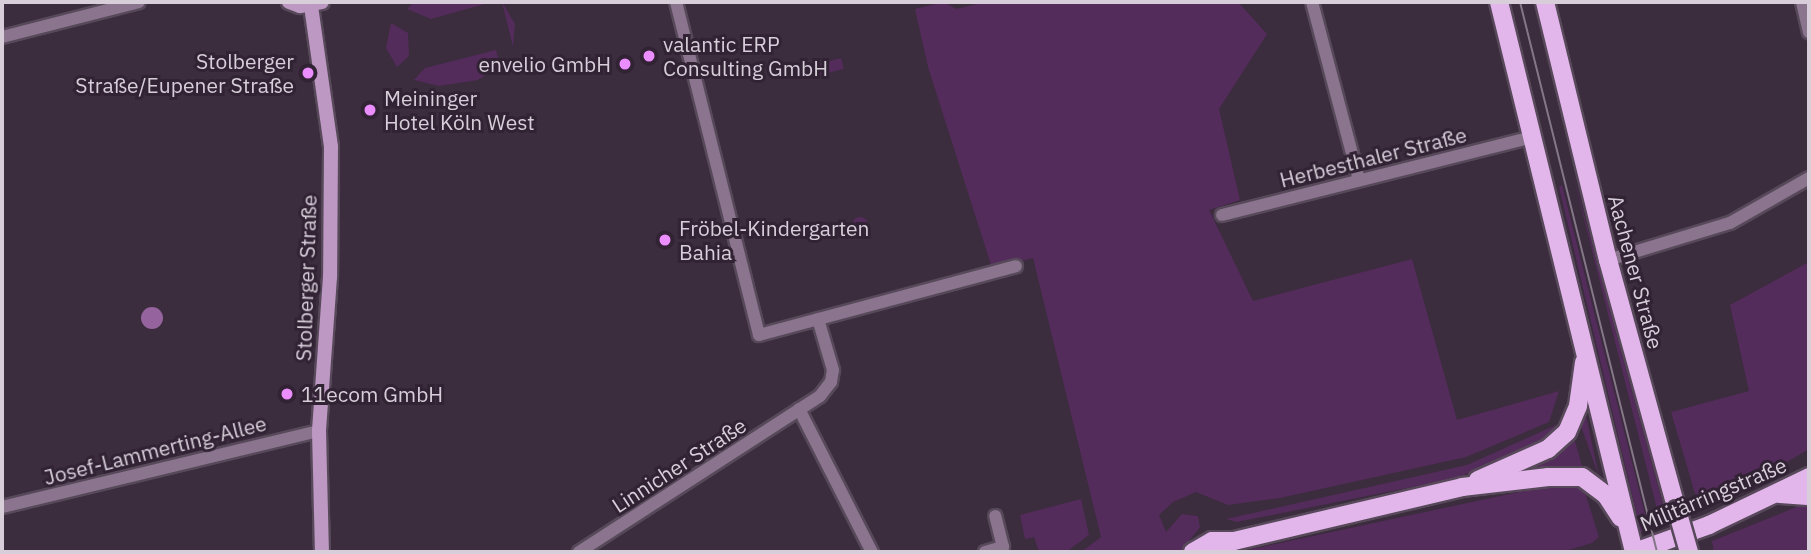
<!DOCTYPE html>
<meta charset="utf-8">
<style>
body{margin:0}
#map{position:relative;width:1811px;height:554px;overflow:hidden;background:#3b2c3e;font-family:"IBM Plex Sans",sans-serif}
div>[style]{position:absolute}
.green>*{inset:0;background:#542c5b;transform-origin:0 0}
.round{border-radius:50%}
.water>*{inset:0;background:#95639e}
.roads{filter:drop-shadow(2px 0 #57495a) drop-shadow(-2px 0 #57495a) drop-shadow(0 2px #57495a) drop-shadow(0 -2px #57495a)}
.street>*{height:12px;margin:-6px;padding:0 6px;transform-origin:6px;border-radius:6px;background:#8a748e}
.secondary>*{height:14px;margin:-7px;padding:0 7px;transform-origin:7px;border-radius:7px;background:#bc98c2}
.primary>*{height:18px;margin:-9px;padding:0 9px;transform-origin:9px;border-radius:9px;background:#e2b5eb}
.tram>*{height:2px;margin:-1px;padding:0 1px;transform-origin:1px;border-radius:1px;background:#847887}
.bridges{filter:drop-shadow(2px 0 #57495a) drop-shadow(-2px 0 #57495a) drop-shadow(0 2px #57495a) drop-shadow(0 -2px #57495a)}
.primary-bridge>*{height:18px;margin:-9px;padding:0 9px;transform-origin:9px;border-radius:9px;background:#e2b5eb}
.dots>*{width:19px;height:19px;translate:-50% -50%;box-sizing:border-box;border:4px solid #312234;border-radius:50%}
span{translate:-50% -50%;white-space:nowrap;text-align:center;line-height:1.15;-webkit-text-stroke:6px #312234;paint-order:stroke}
.poi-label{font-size:21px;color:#d7ced9}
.left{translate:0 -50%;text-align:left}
.right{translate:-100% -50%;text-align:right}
.street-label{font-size:21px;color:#d7ced9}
.frame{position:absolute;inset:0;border:4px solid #d7ced9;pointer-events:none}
</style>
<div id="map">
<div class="green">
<div style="clip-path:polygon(414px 2px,484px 2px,485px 4px,431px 19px,407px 9px)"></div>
<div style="clip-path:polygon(502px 2px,515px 24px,513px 47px)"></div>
<div style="clip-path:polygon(944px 2px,956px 9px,985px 2px,1238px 2px,1267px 34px,1219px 109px,1240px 200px,1209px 210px,1253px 301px,1412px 259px,1457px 420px,1559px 391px,1549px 422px,1466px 457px,1280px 498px,1228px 505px,1196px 492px,1173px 502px,1159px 515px,1166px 532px,1182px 514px,1198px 516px,1200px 527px,1180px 552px,1081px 552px,1101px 537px,1033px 258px,992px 268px,928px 67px,915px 9px)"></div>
<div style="clip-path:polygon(391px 23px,408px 33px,409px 56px,397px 67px,386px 48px)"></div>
<div style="clip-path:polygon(496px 50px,500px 65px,478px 80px,439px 86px,414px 80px,425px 68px)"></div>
<div style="left:841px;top:58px;width:11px;height:33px;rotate:75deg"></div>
<div style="clip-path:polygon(1571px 167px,1668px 523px,1661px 525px)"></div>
<div style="clip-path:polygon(1562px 185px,1649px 530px,1641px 532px,1559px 187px)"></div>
<div class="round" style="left:852px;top:217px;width:16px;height:16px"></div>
<div style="clip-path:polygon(1809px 262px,1809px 449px,1743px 488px,1699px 507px,1671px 412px,1749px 391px,1730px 305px)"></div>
<div style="clip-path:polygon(1586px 415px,1599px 477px,1581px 426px)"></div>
<div style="clip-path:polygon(1556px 425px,1561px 428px,1550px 437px,1457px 478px,1237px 522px,1226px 519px,1467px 465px)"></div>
<div style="clip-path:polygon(1574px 438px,1583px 469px,1522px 476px,1520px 471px)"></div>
<div style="clip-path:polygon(1556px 484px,1583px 486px,1599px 537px,1592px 543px,1562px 552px,1238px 552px)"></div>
<div style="clip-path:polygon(1081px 499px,1089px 535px,1066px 552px,1039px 552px,1034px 537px,1025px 539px,1020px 515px)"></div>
<div style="clip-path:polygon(1809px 502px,1809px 552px,1714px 552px,1712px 541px)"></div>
</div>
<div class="water">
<div class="round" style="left:141px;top:307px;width:22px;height:22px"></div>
</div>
<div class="roads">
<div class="street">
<div style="left:676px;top:2px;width:343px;rotate:76deg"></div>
<div style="left:759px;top:335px;width:266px;rotate:-15deg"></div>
<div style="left:1312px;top:2px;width:184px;rotate:75.2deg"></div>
<div style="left:1802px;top:2px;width:31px;rotate:77deg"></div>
<div style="left:2px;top:37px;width:141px;rotate:-14.3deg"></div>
<div style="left:1222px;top:215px;width:321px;rotate:-14.1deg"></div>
<div style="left:1608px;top:260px;width:127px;rotate:-16.9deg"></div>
<div style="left:1730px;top:223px;width:91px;rotate:-29.7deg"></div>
<div style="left:799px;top:409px;width:161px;rotate:63deg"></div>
<div style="left:2px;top:507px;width:326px;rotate:-13.5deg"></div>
<div style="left:579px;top:552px;width:287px;rotate:-32.9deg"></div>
<div style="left:820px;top:396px;width:18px;rotate:-52deg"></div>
<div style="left:831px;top:382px;width:12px;rotate:-81deg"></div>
<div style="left:833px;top:370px;width:53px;rotate:-106.4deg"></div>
<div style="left:985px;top:552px;width:19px;rotate:-16deg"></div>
<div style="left:1003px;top:547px;width:32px;rotate:-104deg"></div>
</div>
<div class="secondary">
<div style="left:289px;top:2px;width:12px;rotate:20deg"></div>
<div style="left:300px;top:6px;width:22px;rotate:-10deg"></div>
<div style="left:311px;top:6px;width:142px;rotate:81.9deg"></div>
<div style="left:331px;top:147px;width:130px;rotate:90.4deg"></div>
<div style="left:330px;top:277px;width:154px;rotate:94.1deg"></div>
<div style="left:319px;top:431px;width:121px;rotate:88.6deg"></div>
</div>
<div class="primary">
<div style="left:1499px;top:2px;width:566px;rotate:76.21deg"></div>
<div style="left:1545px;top:2px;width:266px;rotate:76.3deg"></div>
<div style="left:1608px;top:260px;width:259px;rotate:74.6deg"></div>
<div style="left:1478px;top:480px;width:77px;rotate:-23.9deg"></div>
<div style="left:1548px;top:449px;width:25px;rotate:-42deg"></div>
<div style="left:1567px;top:432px;width:28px;rotate:-67deg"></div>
<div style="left:1578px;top:406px;width:44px;rotate:-82.2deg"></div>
<div style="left:1779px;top:494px;width:30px;rotate:4deg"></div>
<div style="left:1193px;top:552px;width:22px;rotate:-30deg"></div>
<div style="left:1212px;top:541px;width:22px"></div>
<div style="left:1234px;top:541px;width:234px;rotate:-13.3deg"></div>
<div style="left:1462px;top:487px;width:87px;rotate:-6.6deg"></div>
<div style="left:1548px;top:477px;width:34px"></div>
<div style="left:1582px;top:477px;width:30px;rotate:37deg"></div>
<div style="left:1606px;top:495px;width:27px;rotate:57deg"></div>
<div style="left:1635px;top:552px;width:79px;rotate:-20deg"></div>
<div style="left:1709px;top:525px;width:111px;rotate:-25.6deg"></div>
</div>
</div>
<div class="tram">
<div style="left:1520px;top:2px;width:567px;rotate:76.01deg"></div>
</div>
<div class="bridges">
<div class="primary-bridge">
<div style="left:1677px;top:510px;width:44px;rotate:74.1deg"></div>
</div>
</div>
<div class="dots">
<div style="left:649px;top:56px;background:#eb8dfc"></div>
<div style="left:625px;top:64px;background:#eb8dfc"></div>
<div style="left:308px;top:73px;background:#eb8dfc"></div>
<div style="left:370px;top:110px;background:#eb8dfc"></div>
<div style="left:665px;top:240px;background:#eb8dfc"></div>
<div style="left:287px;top:394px;background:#eb8dfc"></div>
</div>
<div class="poi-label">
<span class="left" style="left:663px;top:56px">valantic ERP<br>Consulting GmbH</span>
<span class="right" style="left:294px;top:73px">Stolberger<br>Straße/Eupener Straße</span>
<span class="right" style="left:611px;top:64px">envelio GmbH</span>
<span class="left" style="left:384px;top:110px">Meininger<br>Hotel Köln West</span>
<span class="left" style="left:679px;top:240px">Fröbel-Kindergarten<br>Bahia</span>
<span class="left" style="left:301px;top:394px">11ecom GmbH</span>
</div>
<div class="street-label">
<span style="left:1373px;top:157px;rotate:-14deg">Herbesthaler Straße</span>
<span style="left:1636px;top:272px;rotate:75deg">Aachener Straße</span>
<span style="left:306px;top:278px;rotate:-88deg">Stolberger Straße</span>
<span style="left:155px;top:450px;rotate:-14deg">Josef-Lammerting-Allee</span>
<span style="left:679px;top:465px;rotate:-33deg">Linnicher Straße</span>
<span style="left:1713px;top:494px;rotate:-23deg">Militärringstraße</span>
</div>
<div class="frame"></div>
</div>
